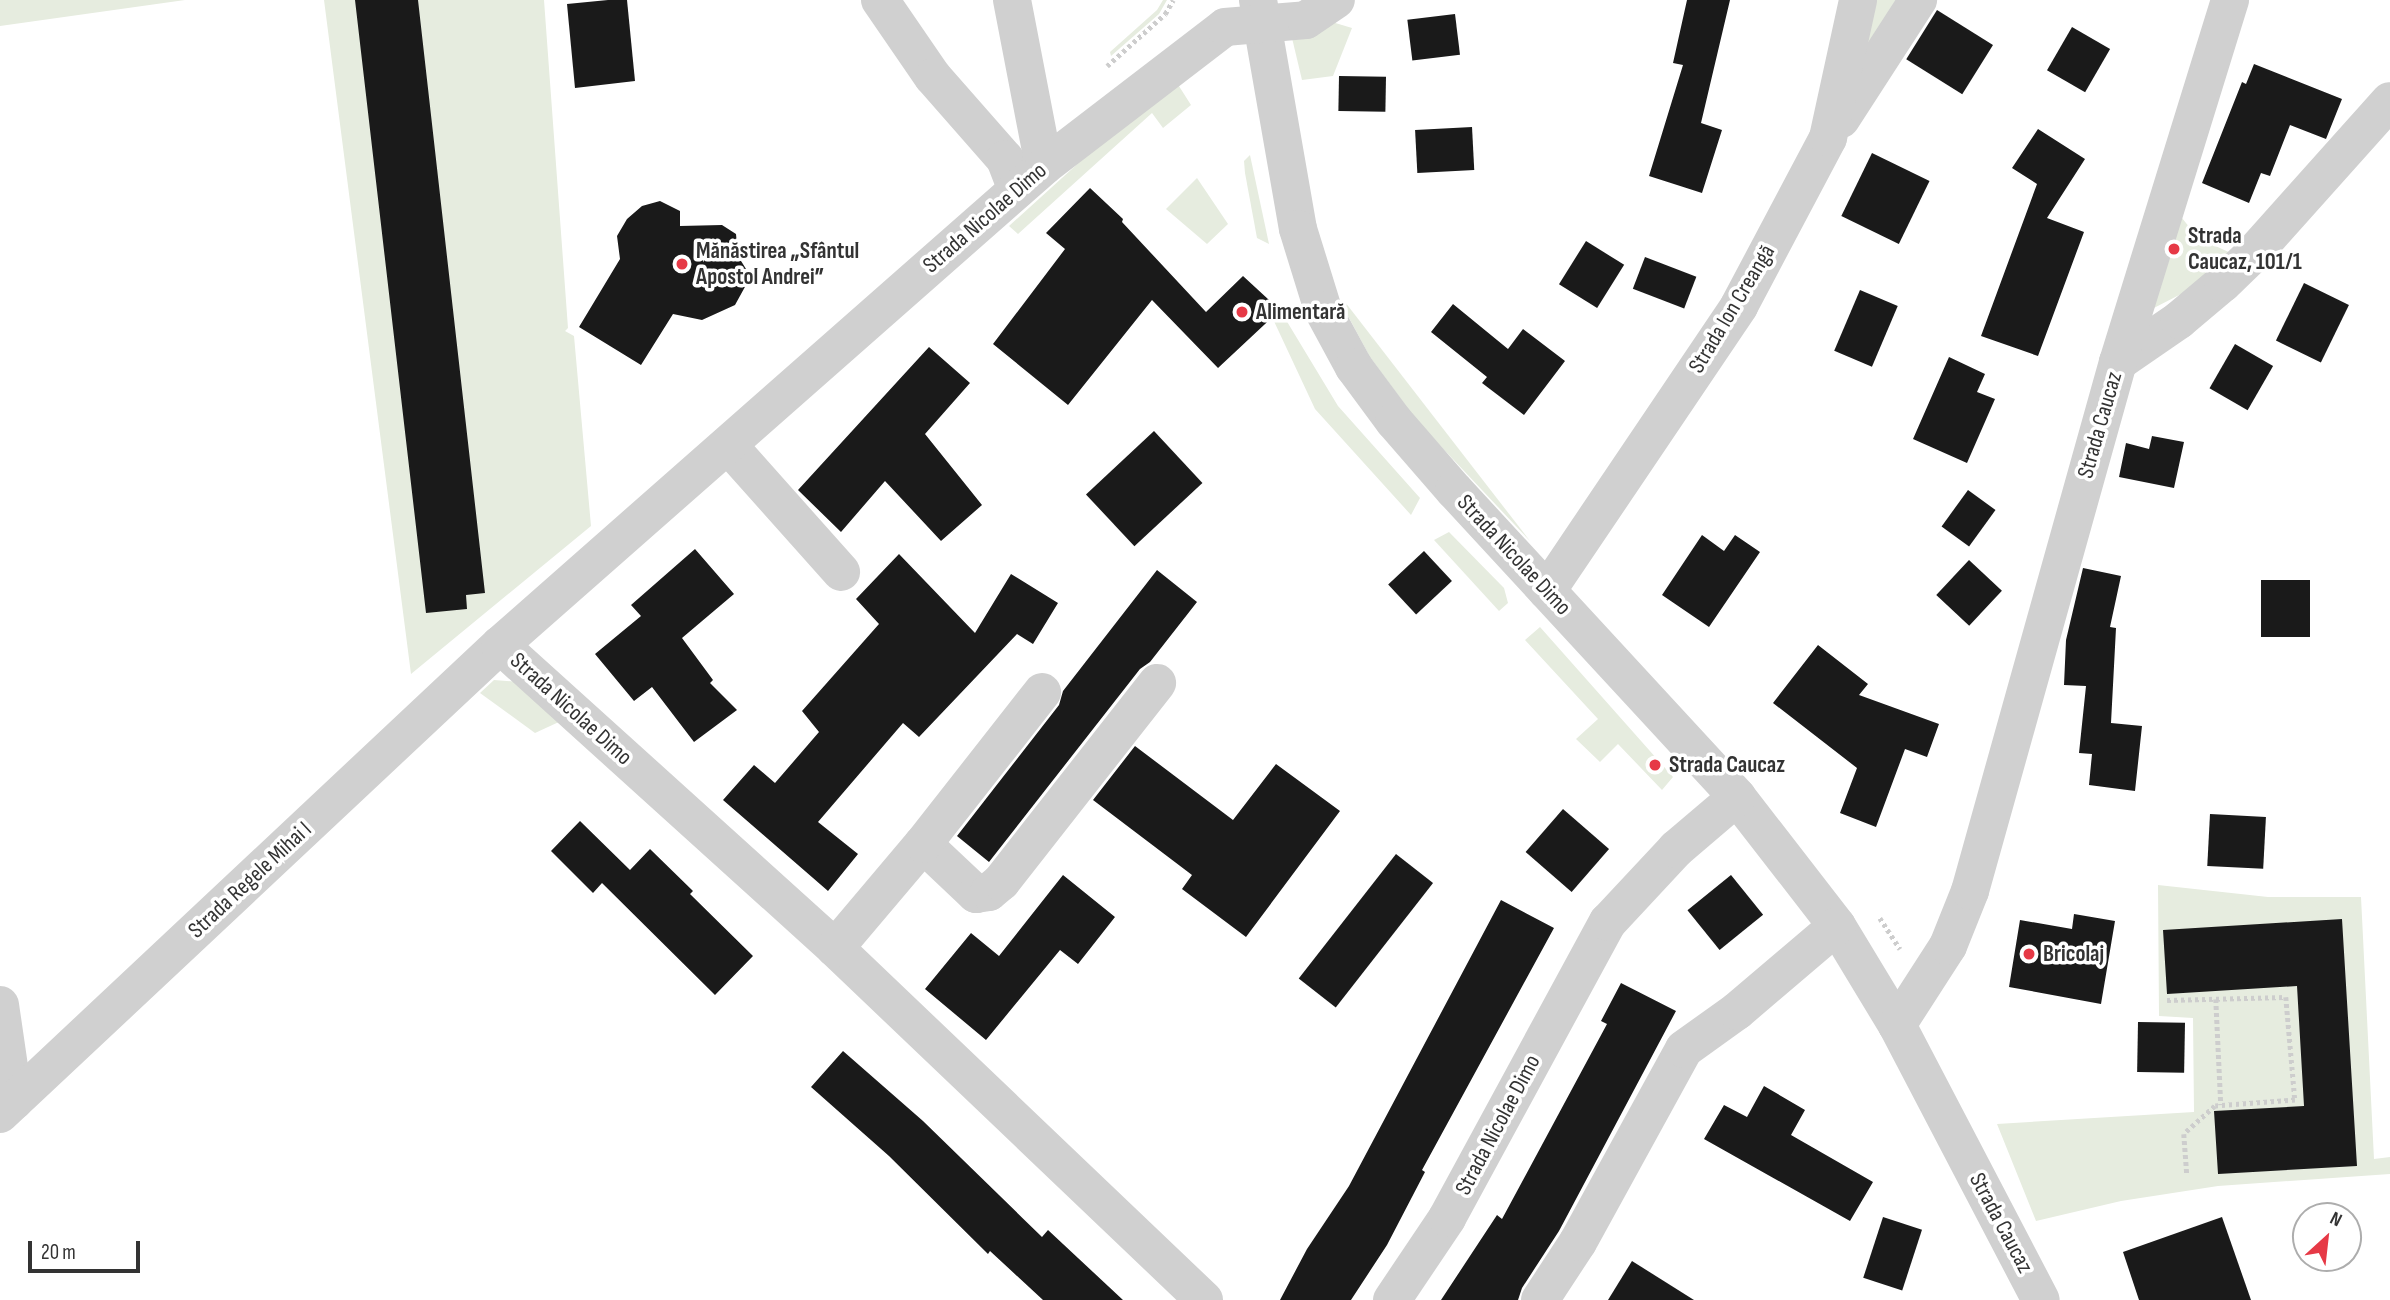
<!DOCTYPE html>
<meta charset="utf-8">
<style>
body{margin:0}
#map{position:relative;width:2390px;height:1300px;overflow:hidden;background:#fff;font-family:"Sofia Sans Condensed",sans-serif}
div>[style]{position:absolute}
.green>*{inset:0;background:#e6ecdf}
.building>*{inset:0;background:#1a1a1a;transform-origin:0 0}
.path>*{height:4.5px;margin-top:-2.25px;transform-origin:0;background:repeating-linear-gradient(90deg,#cdcdcd 0 3.5px,transparent 0 7px)}
.minor>*{height:38px;margin:-19px;padding:0 19px;transform-origin:19px;border-radius:19px;background:#d0d0d0}
.dots>*{width:19px;height:19px;translate:-50% -50%;box-sizing:border-box;border:4px solid #fff;border-radius:50%}
span{translate:-50% -50%;white-space:nowrap;text-align:center;line-height:1.15;-webkit-text-stroke:7px #fff;paint-order:stroke}
.street-label{font-size:23px;color:#333}
.poi-label{font-size:23px;color:#333;font-weight:700}
.left{translate:0 -50%;text-align:left}
.north{position:absolute;left:2292px;top:1202px;width:70px;height:70px;box-sizing:border-box;background:#fff;border:2px solid #adadad;border-radius:50%;rotate:27deg;font-size:19px;font-weight:700;line-height:28px;text-align:center;color:#333}
.north::after{content:'';display:block;margin:auto;width:24px;height:32px;background:#e63946;clip-path:polygon(50% 0,100% 100%,50% 72%,0 100%)}
.scale{position:absolute;left:28px;top:1241px;width:112px;height:32px;box-sizing:border-box;border:4px solid #333;border-top:0;padding-left:9px;font-size:21px;line-height:24px;white-space:nowrap;color:#333;-webkit-text-stroke:5px #fff;paint-order:stroke}
</style>
<div id="map">
<div class="green">
<div style="clip-path:polygon(0 0,185px 0,0 26px)"></div>
<div style="clip-path:polygon(324px 0,544px 0,568px 328px,565px 331px,574px 336px,591px 526px,411px 674px)"></div>
<div style="clip-path:polygon(1163px 0,1167px 0,1159px 14px,1111px 56px,1110px 52px,1157px 10px)"></div>
<div style="clip-path:polygon(1870px 0,1905px 0,1849px 90px)"></div>
<div style="clip-path:polygon(1322px 19px,1352px 28px,1333px 76px,1302px 80px,1292px 38px)"></div>
<div style="clip-path:polygon(1177px 83px,1191px 105px,1163px 128px,1152px 113px,1018px 234px,1009px 226px,1095px 148px)"></div>
<div style="clip-path:polygon(1250px 155px,1269px 244px,1257px 238px,1245px 173px,1244px 161px)"></div>
<div style="clip-path:polygon(1197px 178px,1228px 224px,1207px 244px,1166px 209px)"></div>
<div style="clip-path:polygon(2178px 213px,2198px 238px,2233px 254px,2187px 291px,2148px 311px)"></div>
<div style="clip-path:polygon(1345px 302px,1530px 541px,1417px 421px,1370px 357px,1347px 314px)"></div>
<div style="clip-path:polygon(1280px 310px,1338px 406px,1420px 498px,1411px 515px,1315px 409px,1272px 317px)"></div>
<div style="clip-path:polygon(1449px 532px,1504px 588px,1508px 603px,1499px 611px,1434px 540px)"></div>
<div style="clip-path:polygon(1540px 627px,1673px 777px,1662px 790px,1618px 744px,1600px 762px,1576px 739px,1598px 719px,1525px 640px)"></div>
<div style="clip-path:polygon(494px 680px,519px 682px,561px 721px,535px 733px,480px 693px)"></div>
<div style="clip-path:polygon(2158px 885px,2268px 897px,2361px 897px,2374px 1159px,2390px 1157px,2390px 1174px,2218px 1186px,2121px 1201px,2036px 1221px,1997px 1124px,2194px 1112px,2193px 1018px,2159px 1016px)"></div>
</div>
<div class="building">
<div style="clip-path:polygon(355px 0,418px 0,485px 593px,466px 595px,467px 609px,426px 613px)"></div>
<div style="clip-path:polygon(608px 0,627px 0,635px 81px,575px 88px,567px 4px)"></div>
<div style="clip-path:polygon(1687px 0,1730px 0,1701px 123px,1722px 130px,1702px 193px,1649px 176px,1683px 65px,1673px 63px)"></div>
<div style="left:1937px;top:10px;width:66px;height:58px;rotate:32deg"></div>
<div style="left:1455px;top:14px;width:41px;height:48px;rotate:83deg"></div>
<div style="left:2072px;top:27px;width:44px;height:50px;rotate:30deg"></div>
<div style="clip-path:polygon(2254px 64px,2342px 99px,2326px 139px,2290px 125px,2270px 176px,2261px 173px,2249px 203px,2202px 183px,2242px 82px,2246px 84px)"></div>
<div style="left:1339px;top:76px;width:47px;height:35px;rotate:1deg"></div>
<div style="left:1472px;top:127px;width:43px;height:57px;rotate:87deg"></div>
<div style="clip-path:polygon(2038px 129px,2085px 159px,2047px 218px,2084px 232px,2038px 356px,1981px 336px,2037px 184px,2012px 168px)"></div>
<div style="left:1872px;top:153px;width:64px;height:70px;rotate:26deg"></div>
<div style="clip-path:polygon(1090px 188px,1123px 219px,1122px 222px,1206px 312px,1243px 276px,1280px 310px,1218px 368px,1152px 300px,1068px 405px,993px 344px,1065px 249px,1046px 233px)"></div>
<div style="clip-path:polygon(660px 201px,680px 211px,680px 226px,722px 225px,736px 234px,738px 256px,746px 269px,746px 285px,735px 305px,702px 320px,673px 314px,641px 365px,579px 327px,620px 259px,617px 236px,627px 219px,642px 206px)"></div>
<div style="left:1586px;top:241px;width:45px;height:51px;rotate:32deg"></div>
<div style="left:1645px;top:257px;width:55px;height:34px;rotate:21deg"></div>
<div style="left:2304px;top:283px;width:50px;height:64px;rotate:26deg"></div>
<div style="left:1860px;top:290px;width:41px;height:66px;rotate:23deg"></div>
<div style="clip-path:polygon(1453px 304px,1508px 349px,1523px 329px,1565px 361px,1524px 415px,1482px 383px,1487px 377px,1431px 332px)"></div>
<div style="left:2235px;top:344px;width:44px;height:51px;rotate:30deg"></div>
<div style="clip-path:polygon(929px 347px,970px 383px,925px 434px,982px 505px,941px 541px,885px 481px,841px 532px,798px 490px)"></div>
<div style="clip-path:polygon(1949px 357px,1985px 374px,1977px 392px,1995px 399px,1967px 463px,1913px 439px)"></div>
<div style="left:1154px;top:431px;width:71px;height:93px;rotate:47deg"></div>
<div style="clip-path:polygon(2152px 436px,2184px 442px,2174px 488px,2119px 477px,2126px 443px,2149px 449px)"></div>
<div style="left:1968px;top:490px;width:34px;height:45px;rotate:36deg"></div>
<div style="clip-path:polygon(1702px 535px,1724px 551px,1735px 535px,1760px 552px,1709px 627px,1662px 595px)"></div>
<div style="clip-path:polygon(695px 549px,734px 594px,682px 638px,713px 680px,710px 683px,737px 710px,694px 742px,652px 687px,634px 701px,595px 654px,641px 616px,631px 605px)"></div>
<div style="left:1424px;top:551px;width:41px;height:49px;rotate:47deg"></div>
<div style="clip-path:polygon(899px 554px,975px 633px,1011px 574px,1058px 603px,1033px 644px,1017px 634px,919px 737px,903px 723px,818px 822px,858px 854px,828px 891px,723px 800px,754px 765px,775px 783px,819px 732px,802px 711px,879px 624px,856px 599px)"></div>
<div style="left:1969px;top:560px;width:45px;height:48px;rotate:43deg"></div>
<div style="clip-path:polygon(2083px 568px,2121px 576px,2110px 627px,2116px 628px,2111px 723px,2142px 726px,2135px 791px,2089px 785px,2092px 754px,2079px 753px,2086px 686px,2064px 685px,2066px 640px)"></div>
<div style="clip-path:polygon(1157px 570px,1197px 602px,1150px 662px,1140px 669px,989px 862px,957px 836px,1059px 705px,1063px 691px)"></div>
<div style="left:2261px;top:580px;width:49px;height:57px"></div>
<div style="clip-path:polygon(1818px 645px,1868px 684px,1859px 695px,1939px 724px,1927px 757px,1905px 749px,1876px 827px,1840px 813px,1857px 768px,1773px 703px)"></div>
<div style="clip-path:polygon(1135px 746px,1233px 820px,1276px 764px,1340px 811px,1246px 937px,1182px 889px,1192px 875px,1093px 800px)"></div>
<div style="left:1563px;top:809px;width:61px;height:57px;rotate:41deg"></div>
<div style="left:2210px;top:814px;width:56px;height:52px;rotate:3deg"></div>
<div style="clip-path:polygon(580px 821px,630px 870px,650px 849px,693px 891px,690px 894px,753px 956px,715px 995px,602px 883px,593px 893px,551px 851px)"></div>
<div style="left:1396px;top:854px;width:47px;height:158px;rotate:38deg"></div>
<div style="clip-path:polygon(1063px 875px,1115px 917px,1078px 964px,1060px 950px,986px 1040px,925px 989px,971px 933px,999px 956px)"></div>
<div style="left:1731px;top:875px;width:51px;height:56px;rotate:51deg"></div>
<div style="clip-path:polygon(1501px 900px,1554px 928px,1422px 1170px,1425px 1172px,1387px 1245px,1351px 1300px,1280px 1300px,1307px 1249px,1349px 1186px)"></div>
<div style="clip-path:polygon(2074px 914px,2115px 921px,2101px 1004px,2009px 987px,2020px 920px,2072px 929px)"></div>
<div style="clip-path:polygon(2342px 919px,2357px 1166px,2218px 1174px,2214px 1111px,2304px 1106px,2297px 986px,2167px 994px,2163px 930px)"></div>
<div style="clip-path:polygon(1621px 983px,1676px 1011px,1559px 1231px,1522px 1288px,1518px 1300px,1441px 1300px,1497px 1215px,1502px 1219px,1607px 1024px,1601px 1021px)"></div>
<div style="left:2138px;top:1022px;width:47px;height:50px;rotate:1deg"></div>
<div style="clip-path:polygon(843px 1051px,923px 1121px,1042px 1237px,1048px 1230px,1123px 1300px,1043px 1300px,990px 1251px,988px 1254px,889px 1156px,811px 1087px)"></div>
<div style="clip-path:polygon(1764px 1086px,1805px 1110px,1791px 1135px,1873px 1182px,1850px 1221px,1704px 1139px,1724px 1105px,1747px 1117px)"></div>
<div style="left:1883px;top:1217px;width:41px;height:64px;rotate:18deg"></div>
<div style="clip-path:polygon(2222px 1217px,2251px 1300px,2139px 1300px,2123px 1252px)"></div>
<div style="clip-path:polygon(1632px 1261px,1694px 1300px,1608px 1300px)"></div>
</div>
<div class="path">
<div style="left:1107px;top:66px;width:78px;rotate:-41.9deg"></div>
<div style="left:1165px;top:14px;width:16px;rotate:-60deg"></div>
<div style="left:1880px;top:918px;width:37px;rotate:57deg"></div>
<div style="left:2216px;top:999px;width:106px;rotate:87.3deg"></div>
<div style="left:2167px;top:1000px;width:119px;rotate:-1.4deg"></div>
<div style="left:2286px;top:997px;width:103px;rotate:85deg"></div>
<div style="left:2295px;top:1100px;width:80px;rotate:175.7deg"></div>
<div style="left:2215px;top:1106px;width:42px;rotate:137.9deg"></div>
<div style="left:2184px;top:1134px;width:41px;rotate:85.8deg"></div>
</div>
<div class="minor">
<div style="left:880px;top:0;width:93px;rotate:55.5deg"></div>
<div style="left:933px;top:77px;width:109px;rotate:48.7deg"></div>
<div style="left:1005px;top:159px;width:33px;rotate:69deg"></div>
<div style="left:1012px;top:0;width:169px;rotate:79.1deg"></div>
<div style="left:1258px;top:0;width:232px;rotate:80.1deg"></div>
<div style="left:1298px;top:229px;width:85px;rotate:72.8deg"></div>
<div style="left:1323px;top:310px;width:65px;rotate:61.5deg"></div>
<div style="left:1354px;top:367px;width:67px;rotate:53.5deg"></div>
<div style="left:1394px;top:421px;width:91px;rotate:49deg"></div>
<div style="left:1454px;top:490px;width:418px;rotate:47.3deg"></div>
<div style="left:1737px;top:797px;width:163px;rotate:52.2deg"></div>
<div style="left:1837px;top:926px;width:116px;rotate:58.8deg"></div>
<div style="left:1897px;top:1025px;width:310px;rotate:62.4deg"></div>
<div style="left:1841px;top:119px;width:142px;rotate:-57.1deg"></div>
<div style="left:2118px;top:362px;width:74px;rotate:-34.5deg"></div>
<div style="left:2179px;top:320px;width:57px;rotate:-40.1deg"></div>
<div style="left:2223px;top:283px;width:42px;rotate:-44deg"></div>
<div style="left:2253px;top:254px;width:205px;rotate:-48.2deg"></div>
<div style="left:728px;top:445px;width:170px;rotate:48.3deg"></div>
<div style="left:1547px;top:591px;width:344px;rotate:-56deg"></div>
<div style="left:1739px;top:306px;width:190px;rotate:-62.1deg"></div>
<div style="left:1828px;top:138px;width:141px;rotate:-77.7deg"></div>
<div style="left:500px;top:645px;width:452px;rotate:42.1deg"></div>
<div style="left:835px;top:948px;width:510px;rotate:43.65deg"></div>
<div style="left:923px;top:844px;width:73px;rotate:43.3deg"></div>
<div style="left:976px;top:894px;width:13px;rotate:-9deg"></div>
<div style="left:989px;top:892px;width:16px;rotate:-40deg"></div>
<div style="left:1001px;top:882px;width:253px;rotate:-51.9deg"></div>
<div style="left:835px;top:948px;width:136px;rotate:-49.8deg"></div>
<div style="left:923px;top:844px;width:193px;rotate:-51.9deg"></div>
<div style="left:0;top:1005px;width:97px;rotate:81.7deg"></div>
<div style="left:1897px;top:1025px;width:94px;rotate:-57.2deg"></div>
<div style="left:1948px;top:946px;width:59px;rotate:-68.2deg"></div>
<div style="left:1970px;top:891px;width:549px;rotate:-74.37deg"></div>
<div style="left:2118px;top:362px;width:379px;rotate:-72.8deg"></div>
<div style="left:0;top:1114px;width:686px;rotate:-43.17deg"></div>
<div style="left:500px;top:645px;width:725px;rotate:-41.36deg"></div>
<div style="left:1044px;top:166px;width:228px;rotate:-37.5deg"></div>
<div style="left:1225px;top:27px;width:81px;rotate:-4.9deg"></div>
<div style="left:1306px;top:20px;width:36px;rotate:-34deg"></div>
<div style="left:1392px;top:1300px;width:99px;rotate:-56.1deg"></div>
<div style="left:1447px;top:1218px;width:337px;rotate:-61.5deg"></div>
<div style="left:1608px;top:922px;width:100px;rotate:-47deg"></div>
<div style="left:1676px;top:849px;width:80px;rotate:-40.4deg"></div>
<div style="left:1540px;top:1300px;width:69px;rotate:-56.8deg"></div>
<div style="left:1578px;top:1242px;width:220px;rotate:-61.2deg"></div>
<div style="left:1684px;top:1049px;width:65px;rotate:-35.6deg"></div>
<div style="left:1737px;top:1011px;width:131px;rotate:-40.4deg"></div>
</div>
<div class="dots">
<div style="left:2174px;top:249px;background:#e63946"></div>
<div style="left:682px;top:264px;background:#e63946"></div>
<div style="left:1242px;top:312px;background:#e63946"></div>
<div style="left:1655px;top:765px;background:#e63946"></div>
<div style="left:2029px;top:954px;background:#e63946"></div>
</div>
<div class="street-label">
<span style="left:985px;top:218px;rotate:-41deg">Strada Nicolae Dimo</span>
<span style="left:1732px;top:309px;rotate:-59deg">Strada Ion Creangă</span>
<span style="left:2100px;top:425px;rotate:-74deg">Strada Caucaz</span>
<span style="left:1514px;top:555px;rotate:47deg">Strada Nicolae Dimo</span>
<span style="left:571px;top:709px;rotate:42deg">Strada Nicolae Dimo</span>
<span style="left:250px;top:880px;rotate:-43deg">Strada Regele Mihai I</span>
<span style="left:1498px;top:1125px;rotate:-62deg">Strada Nicolae Dimo</span>
<span style="left:2001px;top:1223px;rotate:62deg">Strada Caucaz</span>
</div>
<div class="poi-label">
<span class="left" style="left:2188px;top:249px">Strada<br>Caucaz, 101/1</span>
<span class="left" style="left:696px;top:264px">Mănăstirea „Sfântul<br>Apostol Andrei”</span>
<span class="left" style="left:1256px;top:312px">Alimentară</span>
<span class="left" style="left:1669px;top:765px">Strada Caucaz</span>
<span class="left" style="left:2043px;top:954px">Bricolaj</span>
</div>
<div class="north">N</div>
<div class="scale">20 m</div>
</div>
